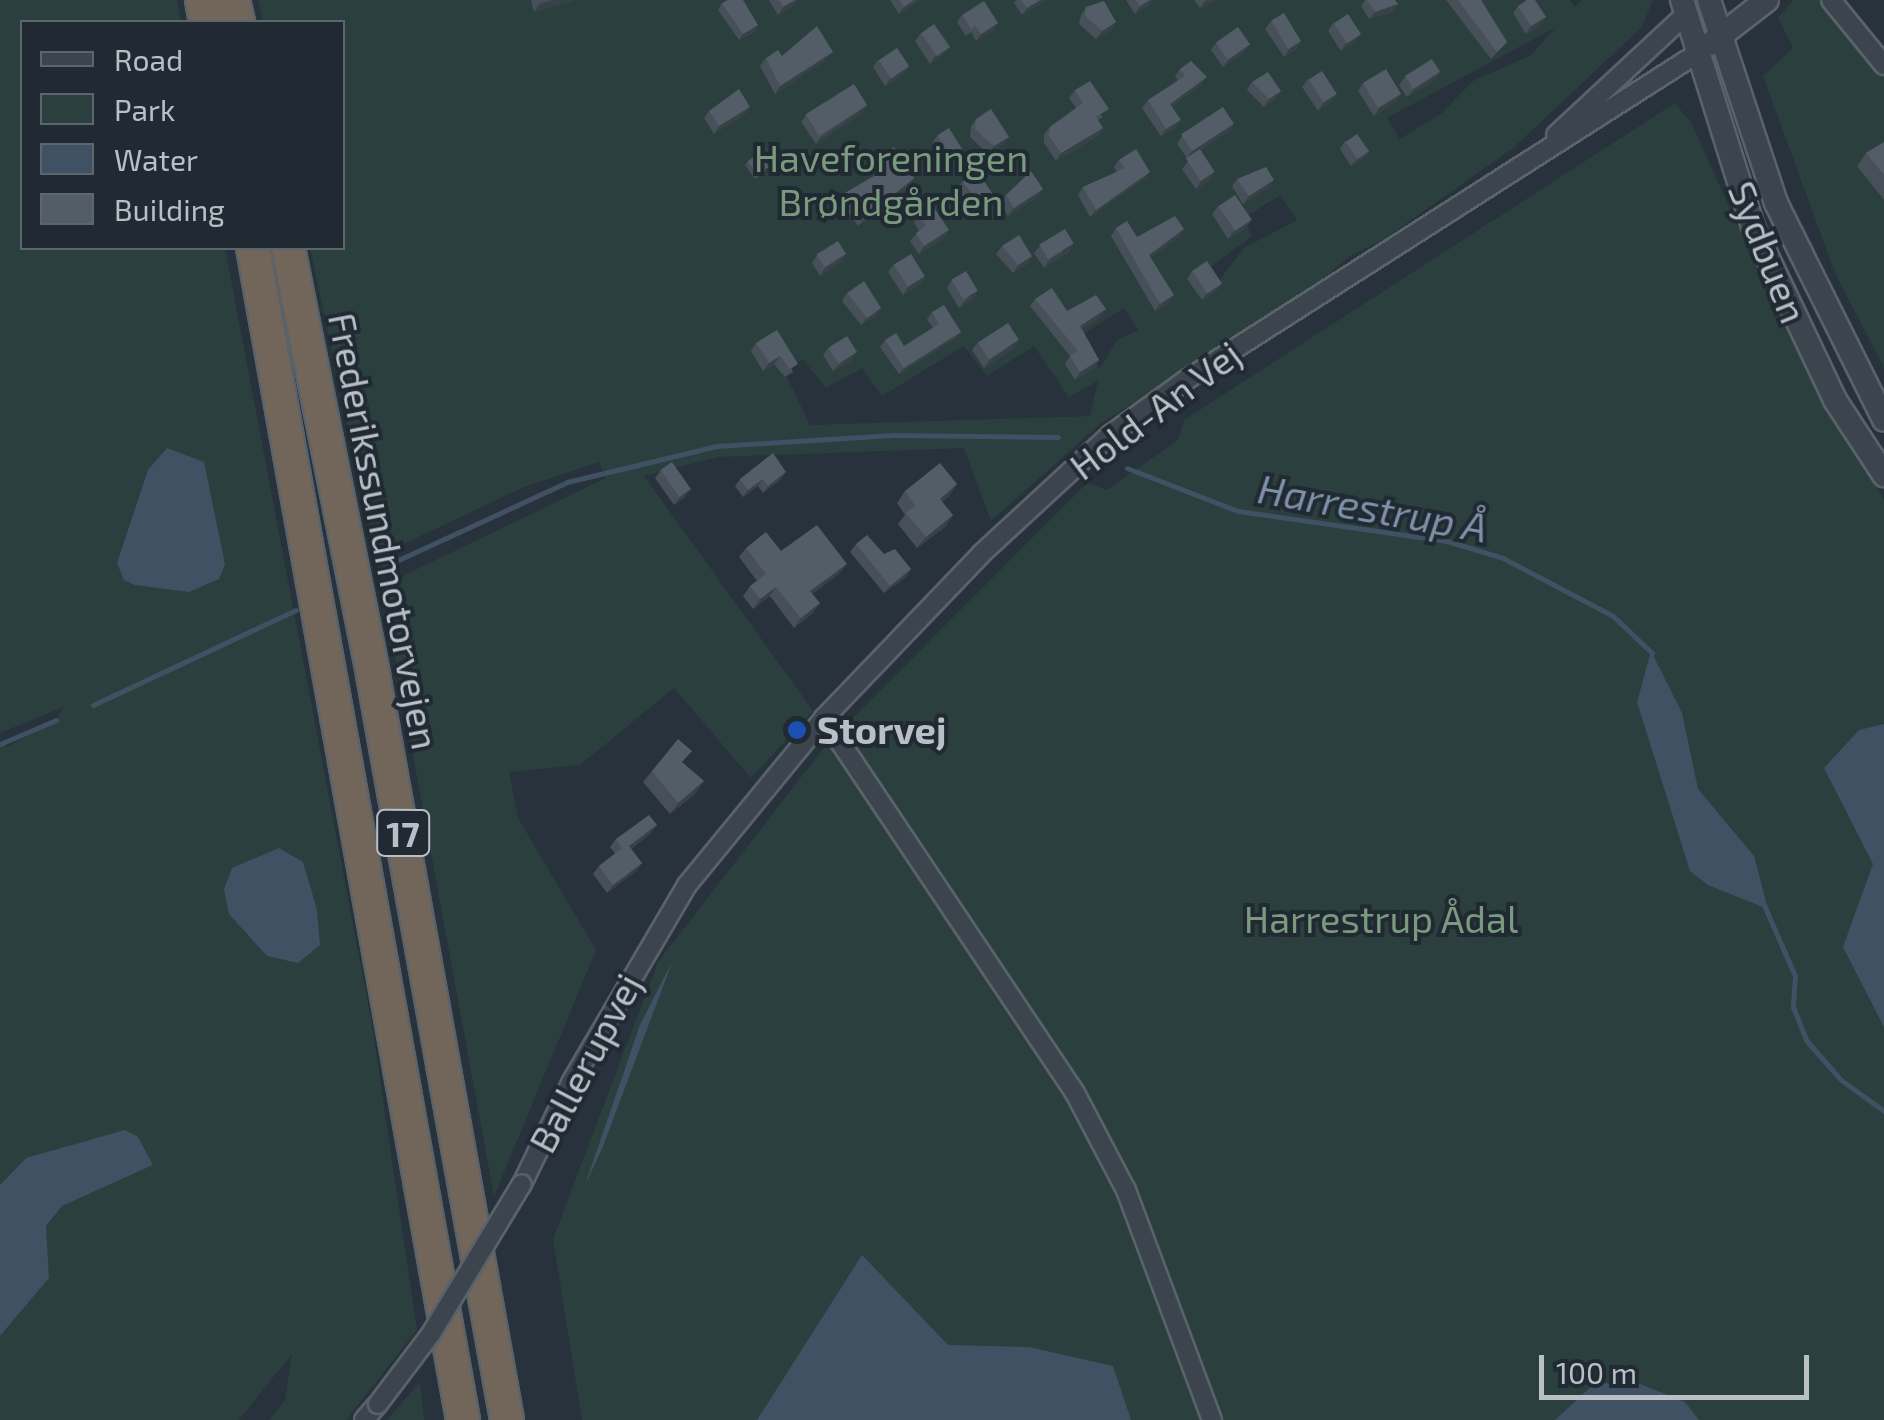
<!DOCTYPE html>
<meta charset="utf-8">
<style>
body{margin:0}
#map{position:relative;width:1884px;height:1420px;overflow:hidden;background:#28323c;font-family:"Exo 2",sans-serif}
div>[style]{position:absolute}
.green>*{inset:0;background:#2b3f3e}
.water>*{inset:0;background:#405163}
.stream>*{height:5px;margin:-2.5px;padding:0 2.5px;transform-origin:2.5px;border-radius:2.5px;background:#405163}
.roads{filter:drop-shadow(2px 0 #5a626a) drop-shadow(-2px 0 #5a626a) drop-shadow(0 2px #5a626a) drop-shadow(0 -2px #5a626a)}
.minor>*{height:18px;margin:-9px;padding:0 9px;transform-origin:9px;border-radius:9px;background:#3c444d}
.tertiary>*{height:22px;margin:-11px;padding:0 11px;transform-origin:11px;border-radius:11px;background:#3c444d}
.motorway>*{height:32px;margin:-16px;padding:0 16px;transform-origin:16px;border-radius:16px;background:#72665a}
.bridges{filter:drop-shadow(2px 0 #5a626a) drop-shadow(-2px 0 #5a626a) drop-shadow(0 2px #5a626a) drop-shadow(0 -2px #5a626a)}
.minor-bridge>*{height:18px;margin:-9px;padding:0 9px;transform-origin:9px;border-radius:9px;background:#3c444d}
.wall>*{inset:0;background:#475059}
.shaded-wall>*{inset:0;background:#394148}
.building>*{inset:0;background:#525d67;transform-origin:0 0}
.dots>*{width:28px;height:28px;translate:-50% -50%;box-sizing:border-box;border:5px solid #212932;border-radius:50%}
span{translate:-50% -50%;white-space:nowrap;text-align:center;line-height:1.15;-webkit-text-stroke:8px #212932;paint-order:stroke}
.shield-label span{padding:2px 8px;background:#212932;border:2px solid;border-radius:8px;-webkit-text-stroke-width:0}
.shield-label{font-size:35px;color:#b8bfc7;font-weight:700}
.park-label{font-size:38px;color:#799a7e}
.street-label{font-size:38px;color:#b8bfc7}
.poi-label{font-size:38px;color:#b8bfc7;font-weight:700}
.left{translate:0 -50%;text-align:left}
.water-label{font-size:40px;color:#7d92a7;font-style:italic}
.legend{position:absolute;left:20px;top:20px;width:325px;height:230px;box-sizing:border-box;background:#212932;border:2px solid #5d656e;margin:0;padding:12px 18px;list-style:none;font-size:30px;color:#b8bfc7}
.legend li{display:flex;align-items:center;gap:20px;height:50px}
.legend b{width:50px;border:2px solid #5d656e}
.scale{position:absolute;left:1539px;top:1355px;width:270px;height:45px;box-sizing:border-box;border:5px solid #b8bfc7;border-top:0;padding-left:12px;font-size:30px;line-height:35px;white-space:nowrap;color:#b8bfc7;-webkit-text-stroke:8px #212932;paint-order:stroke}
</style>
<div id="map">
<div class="green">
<div style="clip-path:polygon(0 0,177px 0,181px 22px,22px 22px,22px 248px,225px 248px,372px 1025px,417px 1330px,346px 1420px,269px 1420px,285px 1400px,292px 1354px,239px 1420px,0 1420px,0 1336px,49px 1278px,46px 1226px,62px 1206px,153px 1165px,26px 1158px,0 1185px,0 743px,7px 747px,55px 721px,64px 707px,0 733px)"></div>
<div style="clip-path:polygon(evenodd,258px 0,1570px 0,1575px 7px,1582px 0,1653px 0,1642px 27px,1513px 148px,1383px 240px,1351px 255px,1314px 287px,1100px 424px,991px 521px,964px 448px,718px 457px,644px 476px,813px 711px,751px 778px,674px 688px,580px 765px,509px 772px,518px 818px,596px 950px,494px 1196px,382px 586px,606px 478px,599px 462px,524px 487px,376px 557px,310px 248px,342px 248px,342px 22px,263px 22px,258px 0,1556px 27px,1531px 55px,1473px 81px,1442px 113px,1400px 139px,1387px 118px,1556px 27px,258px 0,1280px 195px,1297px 220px,1244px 248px,1218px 282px,1209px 268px,1252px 236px,1244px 218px,1280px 195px,258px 0,1124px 308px,1138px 330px,1117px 340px,1100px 368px,1082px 335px,1124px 308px,258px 0,964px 346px,987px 376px,1034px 346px,1069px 397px,1098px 381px,1090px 416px,810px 425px,783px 369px,803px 359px,826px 388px,862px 368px,882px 396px,964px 346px)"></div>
<div style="clip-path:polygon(1793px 0,1825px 0,1884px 76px,1884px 145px,1858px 166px,1884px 200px,1884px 368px,1835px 273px,1763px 76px,1793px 48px,1778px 18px)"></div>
<div style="clip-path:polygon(1675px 103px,1692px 124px,1773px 305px,1884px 500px,1884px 1420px,582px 1420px,553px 1239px,658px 962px,826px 745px,1087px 483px,1107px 490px,1178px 440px,1184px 420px)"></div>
<div style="clip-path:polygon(420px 1382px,424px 1420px,386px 1420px,387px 1420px)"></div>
</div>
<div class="water">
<div style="clip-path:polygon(167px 448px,204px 462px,225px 564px,219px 579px,189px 592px,135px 585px,124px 580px,117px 563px,148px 470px)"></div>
<div style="clip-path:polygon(1651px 651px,1682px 713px,1698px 789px,1754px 856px,1768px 909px,1708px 885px,1690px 871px,1637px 702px)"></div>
<div style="clip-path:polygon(1884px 724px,1884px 1027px,1843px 947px,1873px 864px,1824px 768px,1859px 730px)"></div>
<div style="clip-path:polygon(279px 848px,303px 862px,317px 910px,320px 945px,298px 963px,267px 956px,229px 914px,224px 889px,232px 868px)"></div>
<div style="clip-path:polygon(673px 960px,602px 1149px,585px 1185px,640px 1025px)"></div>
<div style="clip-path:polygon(125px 1130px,138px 1137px,153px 1165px,62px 1206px,46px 1226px,49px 1278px,0 1336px,0 1185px,26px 1158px)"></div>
<div style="clip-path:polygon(862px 1255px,948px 1345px,1029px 1347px,1113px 1366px,1131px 1420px,757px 1420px)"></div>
<div style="clip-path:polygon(1595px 1383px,1640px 1384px,1685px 1402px,1699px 1420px,1555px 1420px)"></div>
</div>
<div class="stream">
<div style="left:1127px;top:468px;width:119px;rotate:21.2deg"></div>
<div style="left:1238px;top:511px;width:211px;rotate:8.2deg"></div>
<div style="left:1447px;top:541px;width:59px;rotate:16.9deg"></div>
<div style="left:1503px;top:558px;width:124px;rotate:27.8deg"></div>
<div style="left:1613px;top:616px;width:54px;rotate:43.5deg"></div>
<div style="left:379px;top:569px;width:207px;rotate:-24.8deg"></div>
<div style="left:567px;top:482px;width:154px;rotate:-13.5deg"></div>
<div style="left:717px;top:446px;width:176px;rotate:-3.6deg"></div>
<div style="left:893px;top:435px;width:165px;rotate:0.7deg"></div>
<div style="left:93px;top:705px;width:224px;rotate:-25.1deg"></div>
<div style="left:0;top:744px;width:61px;rotate:-23.2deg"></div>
<div style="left:1764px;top:905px;width:77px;rotate:66.4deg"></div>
<div style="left:1795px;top:976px;width:31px;rotate:94deg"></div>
<div style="left:1793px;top:1007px;width:35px;rotate:68deg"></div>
<div style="left:1806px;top:1040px;width:53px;rotate:48.8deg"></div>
<div style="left:1841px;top:1080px;width:53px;rotate:35.8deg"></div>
</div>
<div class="roads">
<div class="minor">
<div style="left:1831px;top:0;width:84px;rotate:50.8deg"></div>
<div style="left:1556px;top:135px;width:178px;rotate:-42.9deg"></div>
<div style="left:824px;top:718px;width:451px;rotate:56.2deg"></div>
<div style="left:1075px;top:1093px;width:110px;rotate:62.3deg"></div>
<div style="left:1126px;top:1190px;width:246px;rotate:69.5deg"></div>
<div style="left:522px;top:1184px;width:114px;rotate:-64.1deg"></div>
<div style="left:572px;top:1081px;width:227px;rotate:-59.6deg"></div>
<div style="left:687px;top:885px;width:216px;rotate:-50.6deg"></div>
<div style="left:824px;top:718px;width:227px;rotate:-46.2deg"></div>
<div style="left:981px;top:554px;width:176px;rotate:-42.7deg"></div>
<div style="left:1110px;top:435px;width:94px;rotate:-35.9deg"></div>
<div style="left:1186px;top:380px;width:608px;rotate:-32.57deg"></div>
<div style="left:364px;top:1420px;width:21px;rotate:-49deg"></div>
</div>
<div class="tertiary">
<div style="left:1682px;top:0;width:238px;rotate:72.6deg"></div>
<div style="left:1753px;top:227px;width:191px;rotate:64.6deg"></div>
<div style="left:1835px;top:400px;width:90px;rotate:56.8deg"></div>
<div style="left:1709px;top:0;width:214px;rotate:71.7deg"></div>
<div style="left:1776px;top:203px;width:242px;rotate:63.5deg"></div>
<div style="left:1710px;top:44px;width:72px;rotate:-37.7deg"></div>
</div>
<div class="motorway">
<div style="left:202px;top:0;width:22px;rotate:80deg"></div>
<div style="left:233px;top:0;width:23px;rotate:77deg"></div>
<div style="left:253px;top:248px;width:1191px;rotate:79.84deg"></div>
<div style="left:288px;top:248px;width:435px;rotate:78.7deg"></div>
<div style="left:373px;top:675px;width:757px;rotate:79.8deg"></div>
</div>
</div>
<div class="bridges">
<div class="minor-bridge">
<div style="left:378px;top:1404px;width:88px;rotate:-52.9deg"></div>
<div style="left:431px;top:1334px;width:175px;rotate:-58.8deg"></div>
</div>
</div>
<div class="wall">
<div style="clip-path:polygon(531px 0,574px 0,534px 12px)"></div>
<div style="clip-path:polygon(769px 0,797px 0,793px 6px,778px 15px)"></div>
<div style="clip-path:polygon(890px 0,920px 0,899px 14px)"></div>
<div style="clip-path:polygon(1016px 0,1046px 0,1022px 15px,1014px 3px)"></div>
<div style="clip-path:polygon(1126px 0,1152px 0,1148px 6px,1135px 14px)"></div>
<div style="clip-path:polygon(1194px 0,1216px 0,1200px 8px)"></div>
<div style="clip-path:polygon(1365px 0,1395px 0,1398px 4px,1392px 12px,1369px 19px,1361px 6px)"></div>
<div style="clip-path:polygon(1446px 0,1481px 0,1507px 42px,1491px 59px)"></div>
<div style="clip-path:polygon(722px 3px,758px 25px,754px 32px,739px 40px,718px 10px)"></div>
<div style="clip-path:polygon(1518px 6px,1546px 17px,1540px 25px,1526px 34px,1513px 13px)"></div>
<div style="clip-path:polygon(1086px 7px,1116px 22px,1111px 30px,1096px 39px,1079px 24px,1081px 15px)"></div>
<div style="clip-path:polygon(962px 15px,998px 23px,993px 30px,976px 41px,971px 32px,966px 36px,957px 22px)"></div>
<div style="clip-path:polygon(1271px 21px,1301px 41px,1296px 49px,1284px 57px,1265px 29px)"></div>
<div style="clip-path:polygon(1333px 23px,1355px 41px,1341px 51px,1328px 31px)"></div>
<div style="clip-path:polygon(921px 33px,950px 47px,944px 54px,930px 64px,915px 41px)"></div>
<div style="clip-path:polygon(1216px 43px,1250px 44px,1245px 51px,1223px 67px,1211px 50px)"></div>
<div style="clip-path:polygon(782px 56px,827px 59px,775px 94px,760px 66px,766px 58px)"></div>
<div style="clip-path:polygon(878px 60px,909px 66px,904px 74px,885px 86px,873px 67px)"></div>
<div style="clip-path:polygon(1180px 69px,1201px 85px,1172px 106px,1175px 128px,1161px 136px,1142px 108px,1148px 100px,1178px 81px,1175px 76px)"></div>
<div style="clip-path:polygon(1440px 72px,1435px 79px,1407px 97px,1399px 85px,1405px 77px)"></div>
<div style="clip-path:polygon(1308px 79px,1337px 94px,1331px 102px,1318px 111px,1302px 87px)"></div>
<div style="clip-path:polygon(1252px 82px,1281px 91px,1275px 99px,1264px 107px,1247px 90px)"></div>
<div style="clip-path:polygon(1363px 83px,1401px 94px,1396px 101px,1374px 116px,1358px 91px)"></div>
<div style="clip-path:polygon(1075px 90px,1103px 117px,1098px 120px,1103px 128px,1098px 136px,1056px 161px,1044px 143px,1044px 134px,1050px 127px,1076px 108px,1069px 98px)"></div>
<div style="clip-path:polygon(867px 105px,862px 113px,816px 144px,801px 122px,806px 115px)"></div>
<div style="clip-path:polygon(709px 111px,745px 114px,714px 134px,704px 118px)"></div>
<div style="clip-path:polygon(976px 119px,1009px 137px,1003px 144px,988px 154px,970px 137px,971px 127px)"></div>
<div style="clip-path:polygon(1234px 124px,1229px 131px,1200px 150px,1210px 180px,1196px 189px,1182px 169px,1196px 152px,1187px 158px,1177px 144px,1182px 136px)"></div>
<div style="clip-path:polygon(937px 136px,957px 156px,945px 164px,932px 143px)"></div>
<div style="clip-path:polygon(1345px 141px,1369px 151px,1363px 159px,1351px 166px,1340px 149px)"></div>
<div style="clip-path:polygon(1884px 142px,1884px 200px,1857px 166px,1866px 153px)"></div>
<div style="clip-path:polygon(878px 157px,914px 178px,909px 186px,858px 226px,840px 200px,845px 193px,879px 173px,873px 164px)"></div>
<div style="clip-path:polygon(1119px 160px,1150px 172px,1144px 179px,1090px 217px,1078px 195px,1083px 187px,1117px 172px,1114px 167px)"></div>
<div style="clip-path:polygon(748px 161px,766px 171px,755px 179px,745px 165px)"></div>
<div style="clip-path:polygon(1237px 179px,1269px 187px,1243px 204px,1232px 186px)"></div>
<div style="clip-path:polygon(962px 182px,988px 204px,977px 212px,956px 190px)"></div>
<div style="clip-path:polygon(1043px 189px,1037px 197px,1008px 216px,1000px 203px,1006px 195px)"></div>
<div style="clip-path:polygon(1218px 206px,1246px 228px,1228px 239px,1212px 214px)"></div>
<div style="clip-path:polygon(919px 215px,944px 238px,919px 254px,910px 241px,919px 231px,914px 222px)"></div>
<div style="clip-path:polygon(1116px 228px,1137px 237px,1184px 229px,1179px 237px,1150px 258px,1169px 303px,1155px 311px,1111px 236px)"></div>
<div style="clip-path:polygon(1002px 246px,1032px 256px,1027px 264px,1013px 273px,996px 254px)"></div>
<div style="clip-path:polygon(1040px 246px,1069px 252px,1044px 268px,1034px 253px)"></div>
<div style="clip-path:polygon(846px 254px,841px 262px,820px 276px,812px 263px,817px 255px)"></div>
<div style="clip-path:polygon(894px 264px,925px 276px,920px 284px,903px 295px,888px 272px)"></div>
<div style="clip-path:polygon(1192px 271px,1222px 283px,1216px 291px,1202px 300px,1187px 279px)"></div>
<div style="clip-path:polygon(952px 280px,973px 299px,959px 308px,947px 288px)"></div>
<div style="clip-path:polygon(847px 293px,881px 308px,875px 316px,861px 325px,842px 301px)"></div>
<div style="clip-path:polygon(1035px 299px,1067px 311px,1106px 309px,1100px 317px,1082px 329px,1099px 360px,1094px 368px,1075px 380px,1065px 364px,1070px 356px,1030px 306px)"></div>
<div style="clip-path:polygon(932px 312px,961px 332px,956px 338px,899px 374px,880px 347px,885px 340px,904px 346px,933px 328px,927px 319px)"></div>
<div style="clip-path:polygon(777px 330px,793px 372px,785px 377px,774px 364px,763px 371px,751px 351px,756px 343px)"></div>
<div style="clip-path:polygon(978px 342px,1014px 348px,984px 368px,972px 350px)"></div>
<div style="clip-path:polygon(828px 348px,852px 360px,833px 371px,823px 355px)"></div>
<div style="clip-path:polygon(661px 470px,685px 497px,674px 505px,655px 478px)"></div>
<div style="clip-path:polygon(740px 479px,781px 479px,763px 493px,758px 486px,743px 497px,735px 486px)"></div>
<div style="clip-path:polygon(957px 484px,949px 496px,942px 502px,953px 515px,945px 527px,917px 548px,898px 524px,905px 515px,897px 503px,905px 491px)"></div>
<div style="clip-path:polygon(856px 544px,911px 569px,906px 577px,884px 593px,850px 552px)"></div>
<div style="clip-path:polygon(746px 548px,781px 551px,840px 573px,812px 594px,813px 613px,794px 628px,770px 596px,753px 609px,743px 596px,750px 586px,757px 581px,739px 557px)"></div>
<div style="clip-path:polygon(684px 763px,696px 793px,670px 814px,643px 782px,652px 771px)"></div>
<div style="clip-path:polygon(651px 833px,631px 849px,642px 863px,636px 871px,607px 893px,593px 874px,599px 866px,615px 854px,610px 847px,616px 839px)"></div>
</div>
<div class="shaded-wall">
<div style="clip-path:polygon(553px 0,574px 0,534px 12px,539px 4px)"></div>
<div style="clip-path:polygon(795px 0,797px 0,793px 6px,778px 15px,783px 7px)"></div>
<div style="clip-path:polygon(914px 0,920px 0,899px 14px,904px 7px)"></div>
<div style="clip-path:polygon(1040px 0,1046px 0,1022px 15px,1027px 8px)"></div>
<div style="clip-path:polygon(1150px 0,1152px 0,1148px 6px,1135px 14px,1140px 6px)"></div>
<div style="clip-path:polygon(1207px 0,1216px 0,1200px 8px,1205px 1px)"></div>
<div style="clip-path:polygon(1398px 4px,1392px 12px,1369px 19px,1375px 12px)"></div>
<div style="clip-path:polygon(1546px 17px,1540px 25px,1526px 34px,1531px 26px)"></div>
<div style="clip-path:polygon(1116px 22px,1111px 30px,1096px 39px,1102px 31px)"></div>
<div style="clip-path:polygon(998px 23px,993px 30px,976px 41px,981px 34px)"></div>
<div style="clip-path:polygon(758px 25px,754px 32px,739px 40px,743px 34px)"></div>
<div style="clip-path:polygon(1361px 34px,1355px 41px,1341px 51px,1346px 43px)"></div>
<div style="clip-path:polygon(1301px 41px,1296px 49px,1284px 57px,1289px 49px)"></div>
<div style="clip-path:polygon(1250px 44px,1245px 51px,1223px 67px,1228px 60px)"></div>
<div style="clip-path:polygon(950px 47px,944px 54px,930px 64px,935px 56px)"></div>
<div style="clip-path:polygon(833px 52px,827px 59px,775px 94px,780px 86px)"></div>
<div style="clip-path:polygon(909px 66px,904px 74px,885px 86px,891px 78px)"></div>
<div style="clip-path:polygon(1440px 72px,1435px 79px,1407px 97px,1413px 90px)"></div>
<div style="clip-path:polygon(1207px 77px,1201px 85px,1165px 111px,1170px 104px)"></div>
<div style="clip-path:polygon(1281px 91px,1275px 99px,1264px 107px,1269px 99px)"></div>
<div style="clip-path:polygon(1337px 94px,1331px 102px,1318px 111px,1323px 103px)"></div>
<div style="clip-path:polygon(1401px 94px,1396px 101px,1374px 116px,1379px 108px)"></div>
<div style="clip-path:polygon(867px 105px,862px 113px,816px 144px,821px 137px)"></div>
<div style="clip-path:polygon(750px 107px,745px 114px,714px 134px,719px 126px)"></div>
<div style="clip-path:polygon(1181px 120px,1175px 128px,1161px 136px,1166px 129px)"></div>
<div style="clip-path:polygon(1234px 124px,1229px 131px,1187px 158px,1192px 151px)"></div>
<div style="clip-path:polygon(1103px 128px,1098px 136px,1056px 161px,1061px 153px)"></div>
<div style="clip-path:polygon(1009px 137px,1003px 144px,988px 154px,994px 146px)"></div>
<div style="clip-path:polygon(962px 149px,957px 156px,945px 164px,950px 156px)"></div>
<div style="clip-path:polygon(1369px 151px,1363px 159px,1351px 166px,1357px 159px)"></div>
<div style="clip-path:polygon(1150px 172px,1144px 179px,1090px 217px,1096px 210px)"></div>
<div style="clip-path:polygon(1215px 172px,1210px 180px,1196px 189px,1201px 181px)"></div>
<div style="clip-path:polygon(914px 178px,909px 186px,858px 226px,864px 219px)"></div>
<div style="clip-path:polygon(1274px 180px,1269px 187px,1243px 204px,1249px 196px)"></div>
<div style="clip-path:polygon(1043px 189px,1037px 197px,1008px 216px,1014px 208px)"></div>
<div style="clip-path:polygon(994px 196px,988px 204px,977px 212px,982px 204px)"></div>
<div style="clip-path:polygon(1252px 220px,1246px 228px,1228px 239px,1234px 231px)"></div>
<div style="clip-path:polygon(1184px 229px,1179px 237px,1143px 263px,1149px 255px)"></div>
<div style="clip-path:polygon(949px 230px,944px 238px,919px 254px,924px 246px)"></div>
<div style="clip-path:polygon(1074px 244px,1069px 252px,1044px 268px,1049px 260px)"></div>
<div style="clip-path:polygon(846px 254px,841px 262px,820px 276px,825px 268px)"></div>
<div style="clip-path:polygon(1032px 256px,1027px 264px,1013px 273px,1018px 265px)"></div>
<div style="clip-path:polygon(925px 276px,920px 284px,903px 295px,908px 287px)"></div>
<div style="clip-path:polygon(1222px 283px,1216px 291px,1202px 300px,1207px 293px)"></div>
<div style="clip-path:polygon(978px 291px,973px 299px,959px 308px,965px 300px)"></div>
<div style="clip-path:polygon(1174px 295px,1169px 303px,1155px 311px,1160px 304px)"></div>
<div style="clip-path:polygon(881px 308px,875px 316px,861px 325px,867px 318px)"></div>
<div style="clip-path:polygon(1106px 309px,1100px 317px,1075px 334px,1080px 326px)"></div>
<div style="clip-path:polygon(961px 332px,956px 338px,899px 374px,904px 368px)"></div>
<div style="clip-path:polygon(1019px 340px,1014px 348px,984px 368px,989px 360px)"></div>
<div style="clip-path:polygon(857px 352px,852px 360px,833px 371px,839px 364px)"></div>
<div style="clip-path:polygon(780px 356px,774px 364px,763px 371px,769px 363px)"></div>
<div style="clip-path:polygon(1099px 360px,1094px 368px,1075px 380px,1080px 372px)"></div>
<div style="clip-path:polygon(786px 472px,781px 479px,763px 493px,768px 486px)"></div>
<div style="clip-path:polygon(763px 479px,758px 486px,743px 497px,748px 490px)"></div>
<div style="clip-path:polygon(957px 484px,949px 496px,932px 510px,940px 499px)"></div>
<div style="clip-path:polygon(691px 489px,685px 497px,674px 505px,680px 497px)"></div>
<div style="clip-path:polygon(953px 515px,945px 527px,917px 548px,926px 537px)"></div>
<div style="clip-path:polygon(847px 564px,840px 573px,803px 600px,810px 591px)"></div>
<div style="clip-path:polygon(911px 569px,906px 577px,884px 593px,890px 586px)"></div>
<div style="clip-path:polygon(776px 587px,770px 596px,753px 609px,760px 599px)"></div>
<div style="clip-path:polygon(820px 603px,813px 613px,794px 628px,801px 618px)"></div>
<div style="clip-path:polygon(704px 781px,696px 793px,670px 814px,678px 803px)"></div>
<div style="clip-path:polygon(657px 825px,651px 833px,624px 854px,629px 846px)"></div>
<div style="clip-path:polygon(642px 863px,636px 871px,607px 893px,613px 885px)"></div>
</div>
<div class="building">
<div style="clip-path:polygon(728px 0,743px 0,758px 25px,743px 34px,722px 3px)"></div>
<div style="clip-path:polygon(779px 0,795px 0,783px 7px)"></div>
<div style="clip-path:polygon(900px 0,914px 0,904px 7px)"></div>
<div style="clip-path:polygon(1021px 0,1040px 0,1027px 8px)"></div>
<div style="clip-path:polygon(1136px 0,1150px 0,1140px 6px)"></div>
<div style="clip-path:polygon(1367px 0,1395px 0,1398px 4px,1375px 12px)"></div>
<div style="clip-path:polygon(1458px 0,1481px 0,1507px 42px,1497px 52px)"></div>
<div style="clip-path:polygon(1527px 0,1535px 0,1546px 17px,1531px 26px,1518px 6px)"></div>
<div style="clip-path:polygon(984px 1px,998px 23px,981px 34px,975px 26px,971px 29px,962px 15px)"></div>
<div style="clip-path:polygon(1104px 1px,1116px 22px,1102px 31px,1085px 16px,1086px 7px)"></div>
<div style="left:1284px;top:13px;width:33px;height:15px;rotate:59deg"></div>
<div style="left:1348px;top:14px;width:24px;height:17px;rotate:57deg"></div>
<div style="left:934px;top:24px;width:28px;height:16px;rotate:55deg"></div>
<div style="clip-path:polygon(817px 26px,833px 52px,780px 86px,766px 58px,778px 50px,782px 56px)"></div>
<div style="left:1238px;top:27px;width:21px;height:27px;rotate:55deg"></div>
<div style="left:897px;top:48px;width:22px;height:22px;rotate:56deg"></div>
<div style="left:1432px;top:59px;width:15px;height:32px;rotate:58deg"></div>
<div style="clip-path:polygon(1191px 61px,1207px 77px,1170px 104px,1181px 120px,1166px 129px,1148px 100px,1185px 76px,1180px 69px)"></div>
<div style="left:1386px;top:69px;width:29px;height:27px;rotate:59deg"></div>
<div style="left:1322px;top:71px;width:27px;height:16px;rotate:57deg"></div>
<div style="clip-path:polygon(1268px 72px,1281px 91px,1269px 99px,1252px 82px)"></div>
<div style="clip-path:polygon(1090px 81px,1109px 109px,1096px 117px,1103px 128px,1061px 153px,1049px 136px,1050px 127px,1083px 103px,1075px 90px)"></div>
<div style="left:854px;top:84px;width:25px;height:57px;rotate:58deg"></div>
<div style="clip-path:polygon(739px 89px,750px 107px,719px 126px,709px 111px)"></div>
<div style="left:1223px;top:107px;width:20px;height:50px;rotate:57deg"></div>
<div style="clip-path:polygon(991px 109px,1009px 137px,994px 146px,975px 129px,976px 119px)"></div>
<div style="left:949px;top:128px;width:25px;height:14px;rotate:58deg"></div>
<div style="left:1357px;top:134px;width:21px;height:14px;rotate:55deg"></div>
<div style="clip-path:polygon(1884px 142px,1884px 175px,1866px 153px)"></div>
<div style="clip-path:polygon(894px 147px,914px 178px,864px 219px,845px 193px,886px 169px,878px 157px)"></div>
<div style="clip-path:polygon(1136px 149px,1150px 172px,1096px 210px,1083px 187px,1125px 168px,1119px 160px)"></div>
<div style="left:1200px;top:149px;width:27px;height:17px;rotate:57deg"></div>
<div style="left:759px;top:153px;width:17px;height:14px;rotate:54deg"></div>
<div style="clip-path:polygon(1266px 167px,1274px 180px,1249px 196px,1237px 179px)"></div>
<div style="clip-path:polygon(1031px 171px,1043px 189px,1014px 208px,1006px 195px)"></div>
<div style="clip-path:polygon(978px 172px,994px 196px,982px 204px,962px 182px)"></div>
<div style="left:1235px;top:195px;width:30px;height:20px;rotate:56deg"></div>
<div style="clip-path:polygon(933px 206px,949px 230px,924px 246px,916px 233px,926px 226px,919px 215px)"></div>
<div style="clip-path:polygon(1175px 216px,1184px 229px,1149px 255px,1174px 295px,1160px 304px,1116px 228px,1127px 221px,1137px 237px)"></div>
<div style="left:1065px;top:229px;width:17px;height:30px;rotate:59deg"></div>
<div style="clip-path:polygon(1019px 235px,1032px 256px,1018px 265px,1002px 246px)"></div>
<div style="left:838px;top:241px;width:15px;height:25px;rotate:58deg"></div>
<div style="left:911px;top:254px;width:26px;height:20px;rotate:58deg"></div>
<div style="left:1207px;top:261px;width:27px;height:18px;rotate:56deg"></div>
<div style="left:966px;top:271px;width:23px;height:17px;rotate:59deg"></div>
<div style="clip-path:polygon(864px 281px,881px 308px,867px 318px,847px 293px)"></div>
<div style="clip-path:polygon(1052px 288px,1067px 311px,1096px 295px,1106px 309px,1080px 326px,1099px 360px,1080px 372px,1070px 356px,1078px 351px,1035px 299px)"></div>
<div style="clip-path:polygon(944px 305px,961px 332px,904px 368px,885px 340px,896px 333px,904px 346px,939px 324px,932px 312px)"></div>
<div style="left:1008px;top:323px;width:20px;height:36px;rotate:57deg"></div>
<div style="clip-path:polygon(777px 330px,798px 364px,790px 369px,780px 356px,769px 363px,756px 343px)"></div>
<div style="left:847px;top:336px;width:19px;height:22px;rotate:58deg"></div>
<div style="clip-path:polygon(773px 453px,786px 472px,768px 486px,763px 479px,748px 490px,740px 479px)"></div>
<div style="left:672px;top:462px;width:33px;height:14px;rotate:55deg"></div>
<div style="clip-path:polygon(940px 463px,957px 484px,940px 499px,953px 515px,926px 537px,906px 513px,915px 506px,905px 491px)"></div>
<div style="clip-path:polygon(817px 525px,847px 564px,810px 591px,820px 603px,801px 618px,776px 587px,760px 599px,750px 586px,766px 574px,746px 548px,766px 532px,781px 551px)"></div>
<div style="clip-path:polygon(867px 535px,884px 554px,895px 549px,911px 569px,890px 586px,856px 544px)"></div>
<div style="clip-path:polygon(678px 739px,692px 751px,682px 762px,704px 781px,678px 803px,652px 771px)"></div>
<div style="clip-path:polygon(649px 815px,657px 825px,629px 846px,642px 863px,613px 885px,599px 866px,622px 848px,616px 839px)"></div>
</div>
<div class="dots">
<div style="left:797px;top:730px;background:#1a4fb4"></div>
</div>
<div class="shield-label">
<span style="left:403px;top:833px">17</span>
</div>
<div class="park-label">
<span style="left:891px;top:180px">Haveforeningen<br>Brøndgården</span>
<span style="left:1381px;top:919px">Harrestrup Ådal</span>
</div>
<div class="street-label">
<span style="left:1768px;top:252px;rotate:68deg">Sydbuen</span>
<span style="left:1155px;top:410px;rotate:-37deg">Hold-An Vej</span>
<span style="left:384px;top:531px;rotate:79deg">Frederikssundmotorvejen</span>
<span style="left:585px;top:1063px;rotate:-62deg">Ballerupvej</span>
</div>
<div class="poi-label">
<span class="left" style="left:817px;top:730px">Storvej</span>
</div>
<div class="water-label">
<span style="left:1373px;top:507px;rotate:10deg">Harrestrup Å</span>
</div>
<ul class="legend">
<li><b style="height:12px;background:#3c444d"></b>Road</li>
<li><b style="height:28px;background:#2b3f3e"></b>Park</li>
<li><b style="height:28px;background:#405163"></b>Water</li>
<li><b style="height:28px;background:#525d67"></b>Building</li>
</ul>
<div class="scale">100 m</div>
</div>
